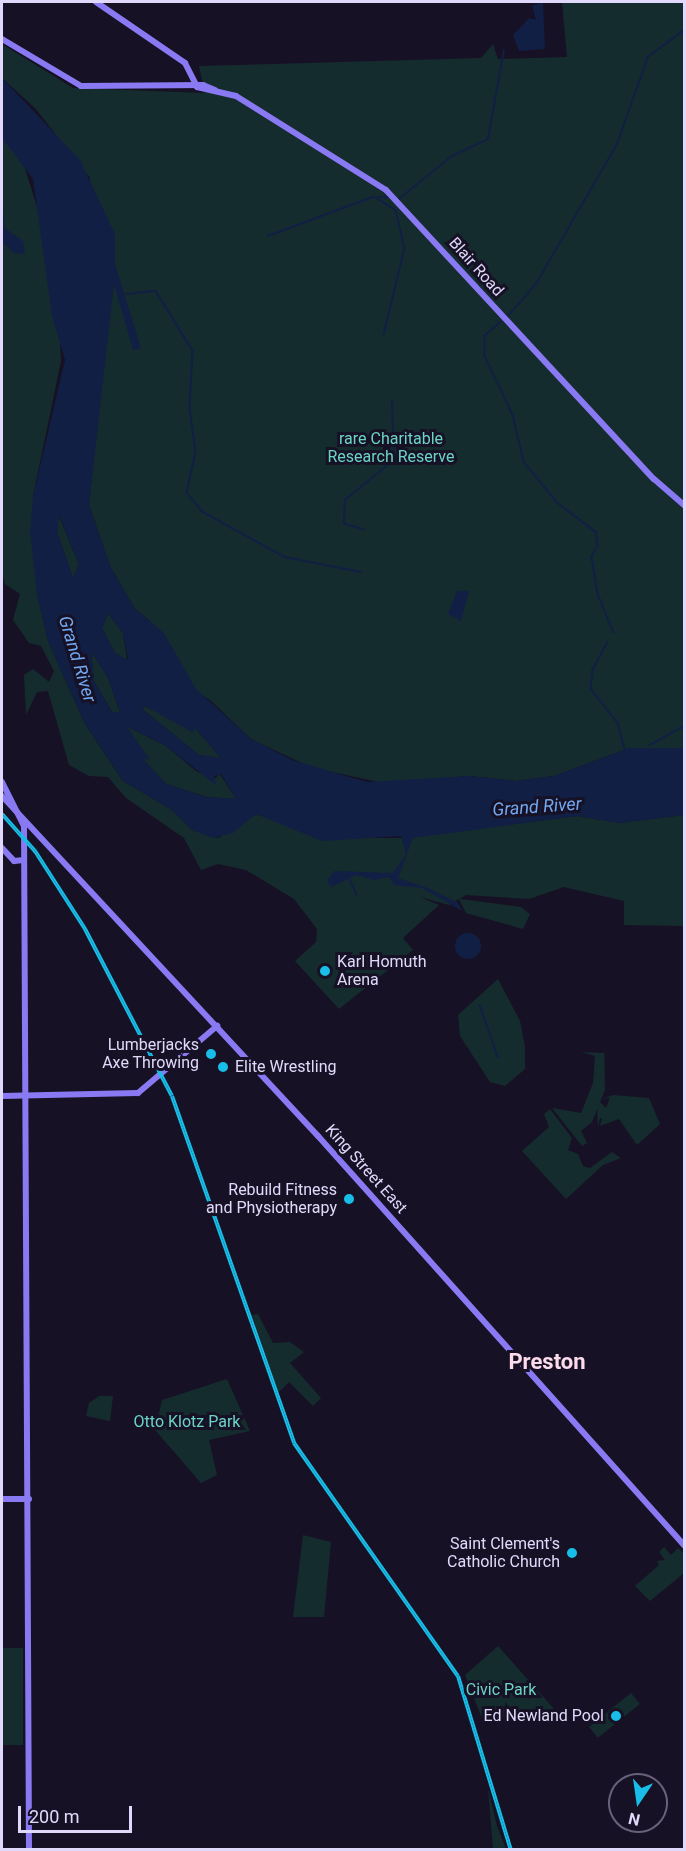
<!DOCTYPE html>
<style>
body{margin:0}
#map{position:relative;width:686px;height:1851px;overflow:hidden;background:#171125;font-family:Roboto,sans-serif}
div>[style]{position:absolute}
.green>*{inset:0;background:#152c2e;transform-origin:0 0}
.water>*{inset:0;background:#111f44}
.round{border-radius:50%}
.stream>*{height:1.5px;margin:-0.75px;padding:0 0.75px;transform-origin:0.75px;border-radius:0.75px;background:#111f44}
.secondary>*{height:6px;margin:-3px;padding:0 3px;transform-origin:3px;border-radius:3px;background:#8979f2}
.rail>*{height:4px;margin-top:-2px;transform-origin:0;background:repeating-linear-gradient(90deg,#171125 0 4.5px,#18bee8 0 9px);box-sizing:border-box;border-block:2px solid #18bee8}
.dots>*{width:16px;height:16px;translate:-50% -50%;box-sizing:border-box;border:3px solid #171125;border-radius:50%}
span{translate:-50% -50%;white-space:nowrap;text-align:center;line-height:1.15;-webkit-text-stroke:6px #171125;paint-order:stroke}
.street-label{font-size:16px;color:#e0d9fb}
.park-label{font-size:16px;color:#6bd5c5}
.poi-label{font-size:16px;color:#e0d9fb}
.left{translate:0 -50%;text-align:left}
.right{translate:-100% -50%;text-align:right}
.water-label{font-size:18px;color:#71a8f1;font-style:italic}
.district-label{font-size:22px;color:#fbdbec;font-weight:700}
.frame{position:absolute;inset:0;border:3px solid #e0d9fb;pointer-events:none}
.north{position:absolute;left:608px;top:1773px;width:60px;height:60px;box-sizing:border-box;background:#171125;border:2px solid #67617b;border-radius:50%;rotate:193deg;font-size:16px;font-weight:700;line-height:24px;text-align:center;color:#e0d9fb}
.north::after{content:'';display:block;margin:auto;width:21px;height:27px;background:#18bee8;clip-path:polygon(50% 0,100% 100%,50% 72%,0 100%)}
.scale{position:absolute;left:18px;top:1806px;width:114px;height:27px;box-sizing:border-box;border:3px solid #e0d9fb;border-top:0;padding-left:8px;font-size:18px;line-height:21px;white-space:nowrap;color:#e0d9fb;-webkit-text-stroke:4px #171125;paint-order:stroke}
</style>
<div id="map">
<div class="green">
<div style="clip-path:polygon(562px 2px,684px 2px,684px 756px,629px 748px,554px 776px,516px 781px,469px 776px,387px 784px,310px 767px,251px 739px,210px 700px,180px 681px,150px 621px,135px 609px,110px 566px,89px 505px,101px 387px,90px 178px,35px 108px,2px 78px,2px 44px,73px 88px,205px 93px,199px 66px,481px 58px,493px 44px,498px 59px,567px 57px)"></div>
<div style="clip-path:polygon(2px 138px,21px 156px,57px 271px,61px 361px,33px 496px,37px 594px,48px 641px,85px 724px,123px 781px,172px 810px,192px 830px,218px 838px,256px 814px,326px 838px,405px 838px,577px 816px,620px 823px,684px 815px,684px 926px,624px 925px,624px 901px,564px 887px,529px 899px,466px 895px,460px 899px,521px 907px,530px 914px,523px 929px,466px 913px,459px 899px,449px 905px,420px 897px,439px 905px,403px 938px,413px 950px,339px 1009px,295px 961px,316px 942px,317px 929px,294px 899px,246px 870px,218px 864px,201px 870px,184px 838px,126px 798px,108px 777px,89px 776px,69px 765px,48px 691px,37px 692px,26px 715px,24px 675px,33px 669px,49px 682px,54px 671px,41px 646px,29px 643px,13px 620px,20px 594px,5px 584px,2px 573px)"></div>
<div style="clip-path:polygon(58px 514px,79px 564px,73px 578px,57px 532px)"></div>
<div style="clip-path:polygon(108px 613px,123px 633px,127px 660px,115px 653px,102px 628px)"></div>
<div style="clip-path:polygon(91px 650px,108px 678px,120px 712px,112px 712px,94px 681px)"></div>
<div style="clip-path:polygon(144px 706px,195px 728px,221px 758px,199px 755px,142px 709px)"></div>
<div style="clip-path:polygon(126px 726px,166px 746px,196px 771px,214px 779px,220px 774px,236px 799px,207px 797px,166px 784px,141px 757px,148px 759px)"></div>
<div style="clip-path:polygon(498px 979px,520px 1021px,525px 1047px,525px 1069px,505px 1086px,490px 1082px,460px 1036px,458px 1015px)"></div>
<div style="clip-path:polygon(604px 1037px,605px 1090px,592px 1122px,581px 1131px,587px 1143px,582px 1146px,552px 1108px,581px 1113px,593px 1083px,595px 1056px,581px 1052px,604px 1053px)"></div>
<div style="clip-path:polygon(613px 1095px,649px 1098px,660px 1124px,637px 1145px,619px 1119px,600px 1126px,602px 1119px,600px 1118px,598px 1127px,597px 1106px,600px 1102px,606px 1108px,610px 1098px,603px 1099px)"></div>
<div style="clip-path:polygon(550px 1109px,572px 1138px,568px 1150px,578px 1154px,583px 1166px,590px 1168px,612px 1152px,621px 1158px,603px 1165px,566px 1199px,522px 1151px,549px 1127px,544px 1114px)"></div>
<div style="clip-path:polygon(258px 1314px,273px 1343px,290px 1342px,304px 1352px,290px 1363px,321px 1398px,313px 1406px,289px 1382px,278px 1393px,252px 1315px)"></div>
<div style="clip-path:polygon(227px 1379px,250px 1431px,209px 1440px,217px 1475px,201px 1483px,155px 1430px,162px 1400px)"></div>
<div style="clip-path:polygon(99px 1396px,113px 1396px,110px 1421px,86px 1416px,89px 1403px)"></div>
<div style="clip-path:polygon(303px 1535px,331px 1542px,324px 1617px,293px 1617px)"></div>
<div style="clip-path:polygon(664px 1547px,671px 1555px,678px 1548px,684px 1554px,684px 1573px,650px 1601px,635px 1586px,659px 1565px,657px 1561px,665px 1560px,659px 1552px)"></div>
<div style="clip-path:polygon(498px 1646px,555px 1710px,483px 1721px,465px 1675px)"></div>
<div style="left:23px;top:1648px;width:97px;height:21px;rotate:90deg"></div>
<div style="left:631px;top:1693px;width:14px;height:54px;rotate:51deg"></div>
<div style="clip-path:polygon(488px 1788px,497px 1826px,506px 1849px,493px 1849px)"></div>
</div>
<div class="water">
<div style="clip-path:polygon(543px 2px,545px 49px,519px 51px,513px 35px,529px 18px,536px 20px,532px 6px)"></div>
<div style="clip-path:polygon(evenodd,2px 78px,80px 160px,115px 234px,115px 264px,141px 348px,133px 350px,114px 284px,89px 505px,110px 566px,135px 609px,164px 633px,196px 689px,251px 739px,292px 760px,367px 782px,469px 776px,516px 781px,554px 776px,629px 748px,684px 748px,684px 815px,620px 823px,577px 816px,413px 838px,398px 878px,428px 888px,458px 903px,462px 911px,422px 888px,394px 885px,389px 877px,374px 880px,356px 875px,332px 887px,327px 881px,334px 871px,393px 873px,406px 854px,401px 836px,322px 841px,256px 814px,233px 833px,213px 838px,192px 830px,172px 810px,123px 781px,85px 724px,48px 641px,37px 594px,30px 531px,33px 496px,65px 360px,52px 316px,33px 179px,2px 138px,2px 78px,59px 515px,79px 564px,73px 578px,57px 532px,59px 515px,2px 78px,108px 613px,123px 633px,128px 660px,115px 653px,102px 628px,108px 613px,2px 78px,91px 651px,108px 678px,120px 712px,112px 712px,94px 681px,91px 651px,2px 78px,145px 706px,192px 732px,195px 728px,221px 758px,199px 755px,142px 709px,145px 706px,2px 78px,127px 726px,166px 746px,216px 785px,214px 776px,221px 774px,236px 799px,206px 797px,166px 784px,142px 758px,150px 760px,127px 726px)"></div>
<div style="clip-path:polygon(2px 198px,5px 228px,23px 241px,25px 254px,14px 253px,2px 242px)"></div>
<div style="clip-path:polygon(457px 591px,469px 591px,461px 621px,448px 614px)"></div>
<div class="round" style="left:455px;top:933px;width:26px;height:26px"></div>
</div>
<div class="stream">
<div style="left:375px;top:197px;width:25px;rotate:32deg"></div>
<div style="left:396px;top:210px;width:39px;rotate:77deg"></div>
<div style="left:405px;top:248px;width:89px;rotate:103.6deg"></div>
<div style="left:378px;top:197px;width:10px"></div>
<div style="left:399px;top:199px;width:68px;rotate:-39.1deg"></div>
<div style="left:452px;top:156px;width:40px;rotate:-25deg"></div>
<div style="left:488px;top:139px;width:90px;rotate:-79.8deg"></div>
<div style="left:268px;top:236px;width:112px;rotate:-20.4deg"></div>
<div style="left:126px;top:294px;width:30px;rotate:-6deg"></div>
<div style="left:156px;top:291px;width:70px;rotate:58.3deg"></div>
<div style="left:193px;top:351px;width:57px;rotate:93deg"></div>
<div style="left:190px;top:408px;width:44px;rotate:82.2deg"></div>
<div style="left:196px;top:452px;width:42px;rotate:102.4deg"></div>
<div style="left:187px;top:493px;width:25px;rotate:50deg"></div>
<div style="left:203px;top:512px;width:94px;rotate:28.8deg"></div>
<div style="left:285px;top:557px;width:77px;rotate:11.2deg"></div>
<div style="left:508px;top:316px;width:43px;rotate:-48.8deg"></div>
<div style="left:536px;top:284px;width:162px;rotate:-59.9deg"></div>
<div style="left:617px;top:144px;width:92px;rotate:-70.4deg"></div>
<div style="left:648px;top:57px;width:45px;rotate:-36.9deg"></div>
<div style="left:501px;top:322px;width:21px;rotate:139deg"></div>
<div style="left:485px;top:336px;width:20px;rotate:90deg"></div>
<div style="left:485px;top:356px;width:65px;rotate:64.6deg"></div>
<div style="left:513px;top:415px;width:48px;rotate:76.8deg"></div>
<div style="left:524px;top:462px;width:53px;rotate:50.3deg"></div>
<div style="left:558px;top:503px;width:48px;rotate:37.3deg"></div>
<div style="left:596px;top:532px;width:15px;rotate:82deg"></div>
<div style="left:364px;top:530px;width:21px;rotate:-163deg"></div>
<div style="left:344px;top:524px;width:24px;rotate:-88deg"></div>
<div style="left:345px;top:500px;width:63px;rotate:-39.2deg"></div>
<div style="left:394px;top:460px;width:58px;rotate:-92deg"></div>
<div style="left:596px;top:550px;width:8px;rotate:120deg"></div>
<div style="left:592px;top:557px;width:37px;rotate:81deg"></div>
<div style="left:598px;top:594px;width:42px;rotate:67.7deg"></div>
<div style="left:608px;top:642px;width:32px;rotate:118deg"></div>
<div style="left:593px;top:670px;width:19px;rotate:96deg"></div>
<div style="left:591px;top:689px;width:43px;rotate:51.5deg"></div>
<div style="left:618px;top:723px;width:27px;rotate:75deg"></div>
<div style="left:650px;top:745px;width:39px;rotate:-29deg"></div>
<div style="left:349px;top:877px;width:20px;rotate:66deg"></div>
<div style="left:480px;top:1005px;width:55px;rotate:70.9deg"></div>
</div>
<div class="secondary">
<div style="left:96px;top:2px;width:108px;rotate:34.4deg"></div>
<div style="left:185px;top:63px;width:27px;rotate:63deg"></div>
<div style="left:2px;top:39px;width:92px;rotate:30.7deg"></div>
<div style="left:81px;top:86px;width:122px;rotate:-0.5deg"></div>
<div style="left:203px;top:85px;width:13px;rotate:23deg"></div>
<div style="left:197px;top:87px;width:40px;rotate:13deg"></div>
<div style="left:236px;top:96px;width:177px;rotate:32.1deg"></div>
<div style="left:386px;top:190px;width:394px;rotate:47.2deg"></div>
<div style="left:654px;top:479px;width:40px;rotate:41deg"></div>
<div style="left:2px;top:782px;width:49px;rotate:63.4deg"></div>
<div style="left:24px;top:826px;width:1024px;rotate:89.72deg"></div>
<div style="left:2px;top:796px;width:464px;rotate:47.1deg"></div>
<div style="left:318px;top:1136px;width:549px;rotate:48.18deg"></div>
<div style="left:2px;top:848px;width:18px;rotate:47deg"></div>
<div style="left:14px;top:861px;width:10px;rotate:-6deg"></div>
<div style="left:2px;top:1096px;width:136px;rotate:-1.3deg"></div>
<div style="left:138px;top:1093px;width:104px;rotate:-40.3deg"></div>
<div style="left:2px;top:1499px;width:27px"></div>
</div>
<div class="rail">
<div style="left:2px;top:814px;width:50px;rotate:48.3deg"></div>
<div style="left:35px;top:851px;width:93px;rotate:57.3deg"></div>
<div style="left:85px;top:929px;width:188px;rotate:62.5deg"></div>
<div style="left:172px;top:1096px;width:368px;rotate:70.6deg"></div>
<div style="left:294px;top:1443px;width:285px;rotate:54.9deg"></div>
<div style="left:458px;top:1676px;width:182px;rotate:73.1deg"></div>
</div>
<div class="dots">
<div style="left:325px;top:971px;background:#18bee8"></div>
<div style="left:211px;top:1054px;background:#18bee8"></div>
<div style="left:223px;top:1067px;background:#18bee8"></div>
<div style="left:349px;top:1199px;background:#18bee8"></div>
<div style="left:572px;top:1553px;background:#18bee8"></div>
<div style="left:616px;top:1716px;background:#18bee8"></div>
</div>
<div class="street-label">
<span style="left:476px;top:267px;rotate:48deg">Blair Road</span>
<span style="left:366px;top:1169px;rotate:48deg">King Street East</span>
</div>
<div class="park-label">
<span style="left:391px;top:448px">rare Charitable<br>Research Reserve</span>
<span style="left:187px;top:1422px">Otto Klotz Park</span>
<span style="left:501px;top:1690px">Civic Park</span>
</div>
<div class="poi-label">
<span class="left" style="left:337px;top:971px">Karl Homuth<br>Arena</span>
<span class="right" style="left:199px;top:1054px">Lumberjacks<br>Axe Throwing</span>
<span class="left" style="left:235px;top:1067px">Elite Wrestling</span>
<span class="right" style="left:337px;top:1199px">Rebuild Fitness<br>and Physiotherapy</span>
<span class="right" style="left:560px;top:1553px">Saint Clement's<br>Catholic Church</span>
<span class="right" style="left:604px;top:1716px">Ed Newland Pool</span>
</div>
<div class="water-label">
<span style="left:77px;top:659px;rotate:73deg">Grand River</span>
<span style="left:537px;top:807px;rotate:-4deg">Grand River</span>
</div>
<div class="district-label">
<span style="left:547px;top:1362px">Preston</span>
</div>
<div class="frame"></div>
<div class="north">N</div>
<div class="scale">200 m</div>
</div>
